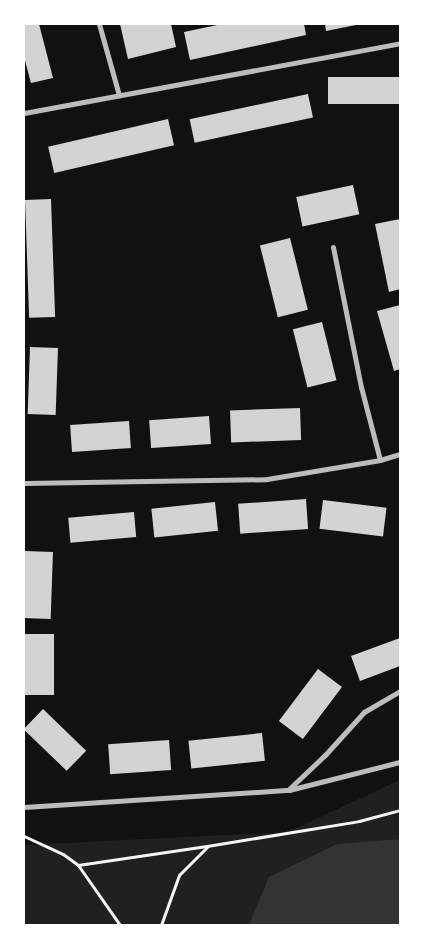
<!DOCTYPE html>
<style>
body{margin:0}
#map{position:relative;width:424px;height:949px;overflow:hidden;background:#111;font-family:"IBM Plex Sans",sans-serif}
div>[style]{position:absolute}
.green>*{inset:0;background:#202020}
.water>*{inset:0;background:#333}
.building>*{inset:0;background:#d3d3d3;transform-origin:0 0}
.path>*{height:3px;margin:-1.5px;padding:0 1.5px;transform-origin:1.5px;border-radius:1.5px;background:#f5f5f5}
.minor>*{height:5px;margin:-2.5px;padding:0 2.5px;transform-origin:2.5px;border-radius:2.5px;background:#bcbcbc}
span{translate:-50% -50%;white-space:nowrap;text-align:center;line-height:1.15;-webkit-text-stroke:4.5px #fff;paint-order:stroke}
.frame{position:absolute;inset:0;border:25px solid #fff;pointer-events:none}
</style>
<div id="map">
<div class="green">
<div style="clip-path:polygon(400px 780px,400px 925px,24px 925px,24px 845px,288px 832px)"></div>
</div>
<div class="water">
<div style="clip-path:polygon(400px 839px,400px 925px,249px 925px,269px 877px,337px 844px)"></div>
</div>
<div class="building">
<div style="clip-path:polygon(24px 24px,39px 24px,53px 78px,31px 83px,24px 57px)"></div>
<div style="clip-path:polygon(120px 24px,171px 24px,176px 47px,128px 59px)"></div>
<div style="clip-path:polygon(222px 24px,304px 24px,306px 35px,190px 60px,184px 32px)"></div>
<div style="clip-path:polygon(325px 24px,356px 24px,356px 25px,326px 31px)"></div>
<div style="left:400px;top:77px;width:27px;height:72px;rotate:90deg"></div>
<div style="left:308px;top:94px;width:24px;height:121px;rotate:78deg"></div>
<div style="left:168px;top:119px;width:27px;height:123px;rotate:77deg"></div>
<div style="left:353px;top:185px;width:30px;height:58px;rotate:78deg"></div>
<div style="left:51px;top:199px;width:118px;height:26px;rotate:88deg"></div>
<div style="clip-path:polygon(400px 219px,400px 289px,389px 292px,375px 224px)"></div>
<div style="left:290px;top:238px;width:74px;height:31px;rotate:76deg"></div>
<div style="clip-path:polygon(400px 305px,400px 369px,394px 371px,377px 311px)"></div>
<div style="left:322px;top:322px;width:60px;height:30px;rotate:76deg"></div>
<div style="left:30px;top:347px;width:28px;height:67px;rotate:2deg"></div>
<div style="left:300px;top:408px;width:32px;height:70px;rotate:88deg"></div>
<div style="left:209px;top:416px;width:28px;height:60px;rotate:86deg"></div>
<div style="left:129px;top:421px;width:27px;height:59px;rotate:86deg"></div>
<div style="left:306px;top:499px;width:30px;height:68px;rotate:86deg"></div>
<div style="left:323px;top:500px;width:64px;height:29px;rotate:7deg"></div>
<div style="left:215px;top:502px;width:29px;height:64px;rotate:84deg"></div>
<div style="left:134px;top:512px;width:25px;height:66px;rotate:85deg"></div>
<div style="left:25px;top:551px;width:28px;height:67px;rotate:2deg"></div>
<div style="left:24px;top:634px;width:30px;height:61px"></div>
<div style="clip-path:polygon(400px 638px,400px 666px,360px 681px,351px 656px)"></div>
<div style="left:318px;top:669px;width:30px;height:65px;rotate:37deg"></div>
<div style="left:43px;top:709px;width:60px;height:28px;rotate:44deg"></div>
<div style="left:262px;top:733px;width:28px;height:74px;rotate:84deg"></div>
<div style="left:169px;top:740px;width:30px;height:61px;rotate:86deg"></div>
</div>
<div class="path">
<div style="left:24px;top:836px;width:43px;rotate:24.8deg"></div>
<div style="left:63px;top:854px;width:19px;rotate:36deg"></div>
<div style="left:78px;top:865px;width:130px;rotate:-8.4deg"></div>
<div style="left:207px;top:846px;width:154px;rotate:-9.3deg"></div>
<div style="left:359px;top:821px;width:42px;rotate:-15deg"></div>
<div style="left:78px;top:865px;width:73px;rotate:55deg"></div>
<div style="left:161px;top:925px;width:53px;rotate:-70.2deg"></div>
<div style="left:179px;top:875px;width:40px;rotate:-45deg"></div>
</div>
<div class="minor">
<div style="left:99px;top:24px;width:74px;rotate:74.3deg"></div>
<div style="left:24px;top:113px;width:382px;rotate:-10.5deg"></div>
<div style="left:333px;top:247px;width:143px;rotate:78.7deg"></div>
<div style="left:361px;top:387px;width:75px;rotate:75.4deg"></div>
<div style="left:24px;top:483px;width:243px;rotate:-0.9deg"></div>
<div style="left:267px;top:479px;width:115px;rotate:-9.5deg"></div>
<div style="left:380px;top:460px;width:21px;rotate:-17deg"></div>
<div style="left:289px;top:789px;width:50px;rotate:-43.4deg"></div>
<div style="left:325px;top:755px;width:58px;rotate:-47.8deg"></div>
<div style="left:364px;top:712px;width:42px;rotate:-30.3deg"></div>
<div style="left:24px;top:807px;width:266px;rotate:-3.7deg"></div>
<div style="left:289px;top:790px;width:114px;rotate:-14.2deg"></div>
</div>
<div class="frame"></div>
</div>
